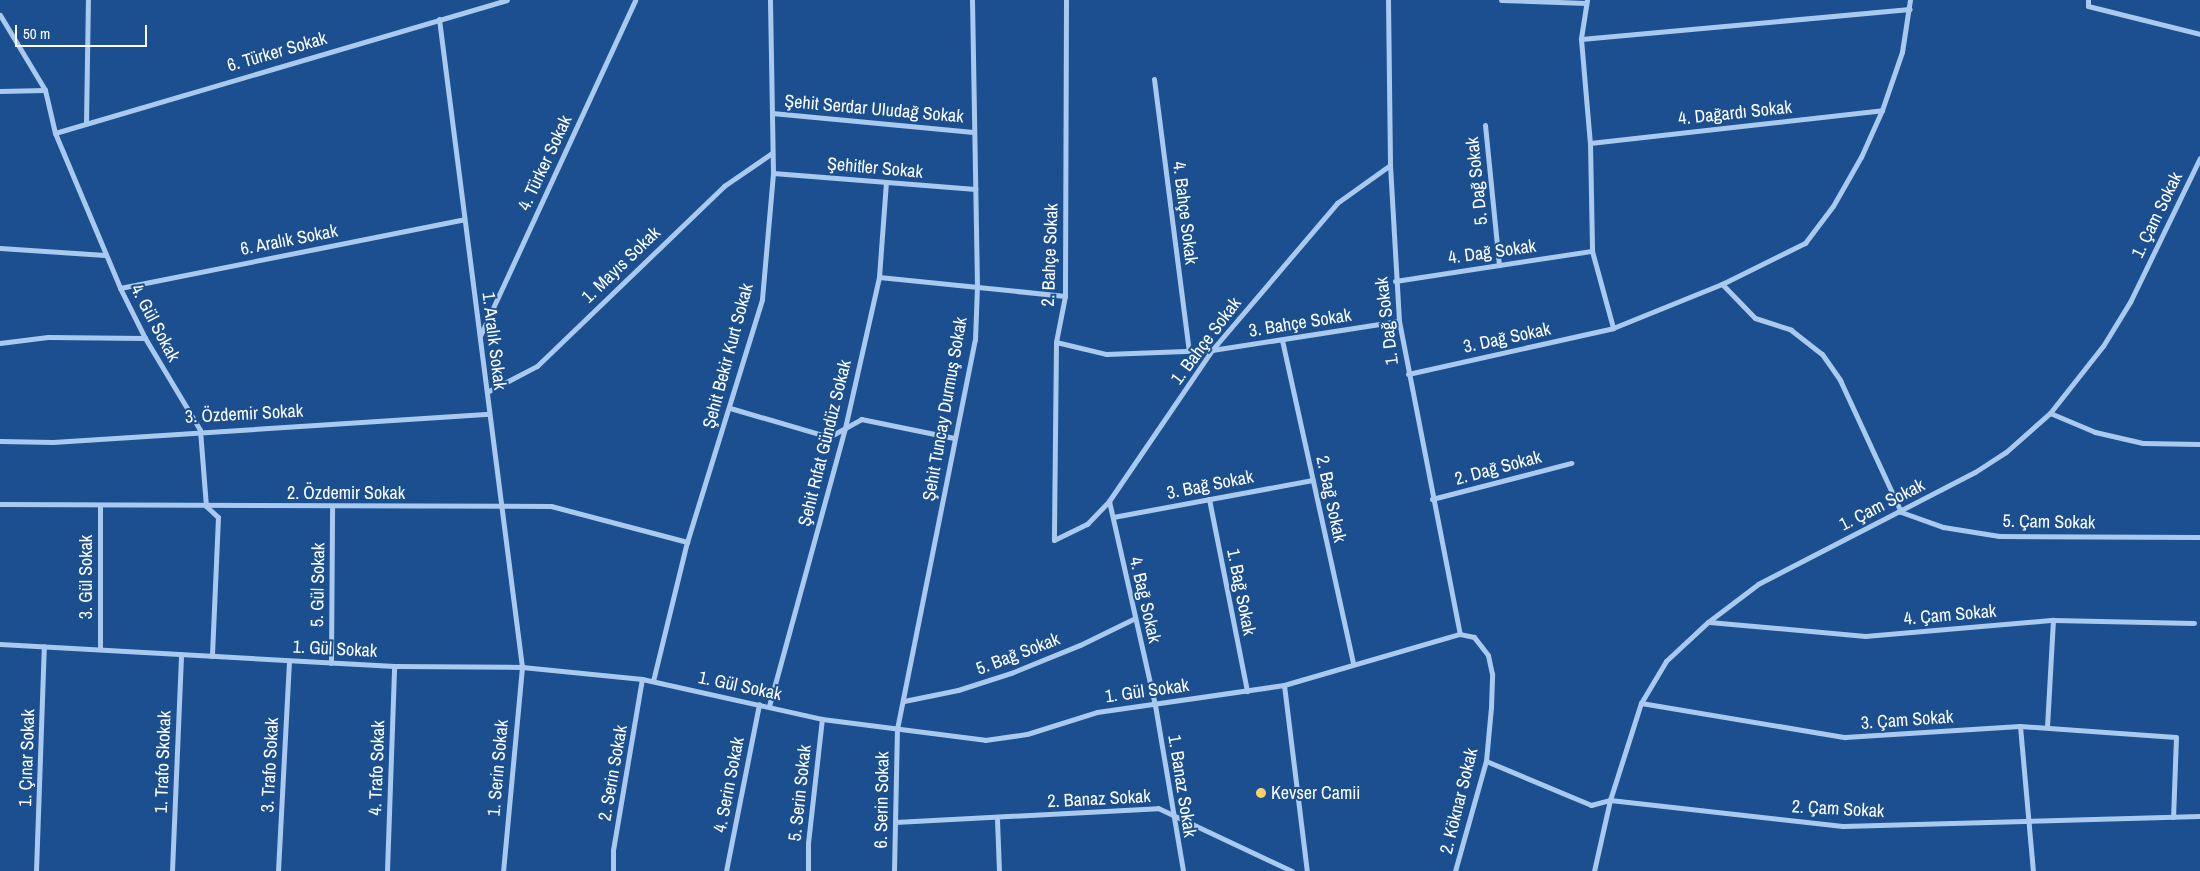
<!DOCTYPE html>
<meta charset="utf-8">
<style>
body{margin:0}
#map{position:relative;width:2200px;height:871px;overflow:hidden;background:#1b4f8f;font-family:"Archivo Narrow",sans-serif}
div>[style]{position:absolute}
.minor>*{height:5px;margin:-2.5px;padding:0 2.5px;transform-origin:2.5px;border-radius:2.5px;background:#a9c9ee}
.dots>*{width:14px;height:14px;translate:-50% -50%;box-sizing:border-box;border:2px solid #1b4f8f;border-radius:50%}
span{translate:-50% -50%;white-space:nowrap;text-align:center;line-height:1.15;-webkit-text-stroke:4px #1b4f8f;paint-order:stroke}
.street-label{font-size:18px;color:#fff}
.poi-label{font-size:18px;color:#fff}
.left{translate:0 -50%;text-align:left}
.scale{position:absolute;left:15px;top:25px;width:132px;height:22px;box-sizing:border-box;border:2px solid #fff;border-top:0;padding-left:6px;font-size:15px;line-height:18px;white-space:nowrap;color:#fff;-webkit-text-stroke:4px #1b4f8f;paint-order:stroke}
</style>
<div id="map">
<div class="minor">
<div style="left:1066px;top:0;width:296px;rotate:90.2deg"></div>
<div style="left:1065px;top:296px;width:47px;rotate:101.1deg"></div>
<div style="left:1056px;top:342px;width:198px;rotate:90.6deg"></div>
<div style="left:1054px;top:540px;width:37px;rotate:-26deg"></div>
<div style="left:1087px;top:524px;width:32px;rotate:-46deg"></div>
<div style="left:1109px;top:501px;width:183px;rotate:-55.7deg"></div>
<div style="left:1212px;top:350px;width:193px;rotate:-49.6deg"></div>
<div style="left:1337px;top:203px;width:65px;rotate:-35.6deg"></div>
<div style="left:1388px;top:0;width:165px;rotate:89.3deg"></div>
<div style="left:1390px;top:165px;width:156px;rotate:86.7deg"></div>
<div style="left:1399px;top:321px;width:319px;rotate:79deg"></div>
<div style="left:1501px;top:0;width:85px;rotate:2deg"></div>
<div style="left:1587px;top:0;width:39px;rotate:99deg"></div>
<div style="left:1581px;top:39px;width:104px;rotate:85.1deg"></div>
<div style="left:1590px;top:143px;width:108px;rotate:88.9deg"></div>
<div style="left:1592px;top:251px;width:80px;rotate:74.7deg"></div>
<div style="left:2088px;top:0;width:6px;rotate:90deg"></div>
<div style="left:2088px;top:6px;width:115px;rotate:14deg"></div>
<div style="left:0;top:15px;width:87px;rotate:59deg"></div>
<div style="left:45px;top:90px;width:44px;rotate:76.9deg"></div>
<div style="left:55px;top:133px;width:168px;rotate:67.2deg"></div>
<div style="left:120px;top:288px;width:56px;rotate:63.4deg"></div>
<div style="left:145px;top:338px;width:107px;rotate:59.1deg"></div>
<div style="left:200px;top:430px;width:76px;rotate:85.5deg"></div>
<div style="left:206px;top:506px;width:16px;rotate:43deg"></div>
<div style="left:218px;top:517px;width:139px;rotate:92.5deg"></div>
<div style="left:439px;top:19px;width:653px;rotate:82.7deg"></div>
<div style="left:522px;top:667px;width:205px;rotate:95.3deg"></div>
<div style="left:1581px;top:39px;width:330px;rotate:-5.2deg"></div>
<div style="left:1154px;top:79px;width:274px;rotate:82.7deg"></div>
<div style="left:0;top:91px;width:45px;rotate:-1.3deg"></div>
<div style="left:772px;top:113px;width:202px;rotate:5.4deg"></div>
<div style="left:86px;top:123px;width:123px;rotate:-89.1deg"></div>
<div style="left:1485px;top:125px;width:141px;rotate:84.3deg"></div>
<div style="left:55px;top:133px;width:471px;rotate:-16.4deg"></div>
<div style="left:1590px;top:143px;width:294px;rotate:-6.4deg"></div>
<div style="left:773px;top:173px;width:203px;rotate:4.5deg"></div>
<div style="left:0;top:248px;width:105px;rotate:3.8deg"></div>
<div style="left:879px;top:277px;width:187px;rotate:5.8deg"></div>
<div style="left:1395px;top:281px;width:199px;rotate:-8.7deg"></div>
<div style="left:1722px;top:284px;width:47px;rotate:45.9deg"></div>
<div style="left:1755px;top:318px;width:38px;rotate:18deg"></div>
<div style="left:1791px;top:330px;width:39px;rotate:38deg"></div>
<div style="left:1822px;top:354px;width:32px;rotate:55deg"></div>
<div style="left:1840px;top:380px;width:145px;rotate:65.2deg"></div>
<div style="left:1901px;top:512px;width:45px;rotate:19.7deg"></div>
<div style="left:1943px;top:527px;width:57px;rotate:9.1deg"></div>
<div style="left:1999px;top:536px;width:201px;rotate:0.3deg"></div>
<div style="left:120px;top:288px;width:351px;rotate:-11.3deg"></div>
<div style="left:480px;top:336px;width:370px;rotate:-65.2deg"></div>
<div style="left:1282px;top:340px;width:332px;rotate:77.6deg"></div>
<div style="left:1056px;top:342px;width:51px;rotate:13.5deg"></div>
<div style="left:1106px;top:354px;width:106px;rotate:-2.2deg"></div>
<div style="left:1212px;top:350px;width:189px;rotate:-8.8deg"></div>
<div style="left:0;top:343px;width:48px;rotate:-7.1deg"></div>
<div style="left:48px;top:337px;width:97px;rotate:0.6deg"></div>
<div style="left:1408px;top:374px;width:210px;rotate:-12.6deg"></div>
<div style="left:1613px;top:328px;width:118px;rotate:-22deg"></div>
<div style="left:1722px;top:284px;width:93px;rotate:-26.3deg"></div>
<div style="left:1805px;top:243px;width:46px;rotate:-52.9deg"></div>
<div style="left:1833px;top:206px;width:56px;rotate:-60.3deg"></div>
<div style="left:1861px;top:157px;width:51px;rotate:-65.9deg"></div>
<div style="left:1882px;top:110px;width:61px;rotate:-71deg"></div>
<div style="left:1902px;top:52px;width:53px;rotate:-81.3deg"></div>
<div style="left:487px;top:392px;width:56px;rotate:-27.5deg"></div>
<div style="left:537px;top:366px;width:260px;rotate:-43.9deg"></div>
<div style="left:724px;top:186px;width:58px;rotate:-34.5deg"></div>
<div style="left:730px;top:408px;width:103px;rotate:16.3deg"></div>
<div style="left:829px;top:437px;width:37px;rotate:-29deg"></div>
<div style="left:861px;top:419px;width:95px;rotate:11.5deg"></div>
<div style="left:2050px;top:413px;width:49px;rotate:22.9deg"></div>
<div style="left:2095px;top:432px;width:49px;rotate:12.9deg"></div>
<div style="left:2143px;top:443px;width:57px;rotate:1deg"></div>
<div style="left:0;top:441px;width:53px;rotate:1.1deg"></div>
<div style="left:53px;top:442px;width:437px;rotate:-3.7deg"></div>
<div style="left:1209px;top:499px;width:196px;rotate:78.8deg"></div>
<div style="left:1432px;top:499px;width:144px;rotate:-14.5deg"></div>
<div style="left:1109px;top:501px;width:209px;rotate:77.3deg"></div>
<div style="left:1155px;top:705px;width:168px;rotate:80.4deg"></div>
<div style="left:0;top:504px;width:551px;rotate:0.21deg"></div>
<div style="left:551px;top:506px;width:141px;rotate:14.8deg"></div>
<div style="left:1113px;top:517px;width:203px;rotate:-10.5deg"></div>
<div style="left:1709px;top:622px;width:157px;rotate:5.1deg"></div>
<div style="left:1865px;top:636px;width:189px;rotate:-4.9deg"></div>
<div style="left:2053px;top:620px;width:141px;rotate:1.2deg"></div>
<div style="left:0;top:644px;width:395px;rotate:3.2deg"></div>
<div style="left:394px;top:666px;width:128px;rotate:0.4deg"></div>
<div style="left:522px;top:667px;width:121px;rotate:5.7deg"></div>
<div style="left:642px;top:679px;width:184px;rotate:12.5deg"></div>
<div style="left:822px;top:719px;width:164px;rotate:7.3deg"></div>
<div style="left:985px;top:740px;width:42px;rotate:-8.1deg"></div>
<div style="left:1027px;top:734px;width:73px;rotate:-17.4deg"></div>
<div style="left:1097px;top:712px;width:189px;rotate:-8.2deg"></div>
<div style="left:1284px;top:685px;width:183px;rotate:-16.2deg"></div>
<div style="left:100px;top:649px;width:144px;rotate:-90deg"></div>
<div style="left:331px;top:663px;width:156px;rotate:-89.6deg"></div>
<div style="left:653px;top:681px;width:143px;rotate:-76.3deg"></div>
<div style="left:687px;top:542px;width:254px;rotate:-72.8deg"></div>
<div style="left:762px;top:299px;width:126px;rotate:-85deg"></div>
<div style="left:773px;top:173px;width:173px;rotate:-91deg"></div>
<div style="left:1284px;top:685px;width:187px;rotate:83deg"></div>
<div style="left:904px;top:701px;width:55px;rotate:-11.5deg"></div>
<div style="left:958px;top:690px;width:56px;rotate:-17.8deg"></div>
<div style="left:1011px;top:673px;width:74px;rotate:-22.1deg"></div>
<div style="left:1080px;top:645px;width:61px;rotate:-26.1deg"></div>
<div style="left:1641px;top:703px;width:207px;rotate:9.5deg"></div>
<div style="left:1845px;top:737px;width:175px;rotate:-3.6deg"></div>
<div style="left:2020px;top:726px;width:156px;rotate:4deg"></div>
<div style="left:2176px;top:737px;width:80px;rotate:92.1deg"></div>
<div style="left:769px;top:706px;width:288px;rotate:-74.7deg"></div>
<div style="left:845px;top:428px;width:155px;rotate:-77.3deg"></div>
<div style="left:879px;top:277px;width:95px;rotate:-85.8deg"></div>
<div style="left:2020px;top:726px;width:146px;rotate:84.9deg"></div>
<div style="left:2047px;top:727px;width:107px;rotate:-86.8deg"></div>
<div style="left:1486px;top:761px;width:114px;rotate:22.7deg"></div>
<div style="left:1591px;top:805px;width:20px;rotate:-15deg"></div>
<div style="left:1610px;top:800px;width:234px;rotate:6.4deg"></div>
<div style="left:1843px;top:826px;width:357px;rotate:-1.6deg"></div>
<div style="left:997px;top:819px;width:52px;rotate:87.8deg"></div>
<div style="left:895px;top:822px;width:263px;rotate:-3deg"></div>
<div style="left:1158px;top:808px;width:148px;rotate:25.2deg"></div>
<div style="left:36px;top:871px;width:225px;rotate:-88deg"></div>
<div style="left:172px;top:871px;width:217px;rotate:-87.6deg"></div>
<div style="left:278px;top:871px;width:210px;rotate:-87deg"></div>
<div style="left:387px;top:871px;width:205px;rotate:-88deg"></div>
<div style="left:613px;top:871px;width:21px;rotate:-90deg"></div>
<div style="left:613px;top:850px;width:173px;rotate:-80.4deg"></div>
<div style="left:726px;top:871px;width:170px;rotate:-78.8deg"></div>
<div style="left:808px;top:871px;width:28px;rotate:-90deg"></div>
<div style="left:808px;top:843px;width:125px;rotate:-83.6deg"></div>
<div style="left:894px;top:871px;width:142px;rotate:-88.8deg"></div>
<div style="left:897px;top:729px;width:397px;rotate:-78.7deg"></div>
<div style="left:975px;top:340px;width:54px;rotate:-87.9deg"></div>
<div style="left:977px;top:286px;width:286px;rotate:-91deg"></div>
<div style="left:1455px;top:871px;width:114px;rotate:-74.3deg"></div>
<div style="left:1486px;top:761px;width:54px;rotate:-84.7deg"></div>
<div style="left:1491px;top:707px;width:33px;rotate:-88deg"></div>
<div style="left:1492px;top:674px;width:19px;rotate:-102deg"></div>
<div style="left:1488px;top:655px;width:23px;rotate:-128deg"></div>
<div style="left:1474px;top:637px;width:14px;rotate:-168deg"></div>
<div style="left:1594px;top:871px;width:73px;rotate:-77.3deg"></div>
<div style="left:1610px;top:800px;width:102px;rotate:-72.3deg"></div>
<div style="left:1641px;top:703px;width:49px;rotate:-59.2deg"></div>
<div style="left:1666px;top:661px;width:57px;rotate:-42.9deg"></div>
<div style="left:1708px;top:622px;width:63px;rotate:-37.2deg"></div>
<div style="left:1758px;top:584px;width:244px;rotate:-27.3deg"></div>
<div style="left:1975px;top:472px;width:37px;rotate:-33deg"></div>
<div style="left:2006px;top:452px;width:59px;rotate:-41.6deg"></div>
<div style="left:2050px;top:413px;width:85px;rotate:-51.7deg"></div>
<div style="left:2103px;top:346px;width:52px;rotate:-58.5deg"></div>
<div style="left:2130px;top:302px;width:160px;rotate:-64.1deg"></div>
</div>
<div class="dots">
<div style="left:1261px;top:793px;background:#ffd166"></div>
</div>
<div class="street-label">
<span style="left:277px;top:52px;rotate:-16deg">6. Türker Sokak</span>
<span style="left:874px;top:109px;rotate:5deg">Şehit Serdar UIudağ Sokak</span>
<span style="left:1735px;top:113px;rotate:-6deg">4. Dağardı Sokak</span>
<span style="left:545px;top:163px;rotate:-65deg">4. Türker Sokak</span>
<span style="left:875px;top:168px;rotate:5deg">Şehitler Sokak</span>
<span style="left:1477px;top:181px;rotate:-96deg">5. Dağ Sokak</span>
<span style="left:1185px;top:213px;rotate:83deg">4. Bahçe Sokak</span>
<span style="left:2157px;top:215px;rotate:-64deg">1. Çam Sokak</span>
<span style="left:289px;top:240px;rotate:-11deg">6. Aralık Sokak</span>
<span style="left:1492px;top:252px;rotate:-8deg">4. Dağ Sokak</span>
<span style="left:1050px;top:255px;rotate:-88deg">2. Bahçe Sokak</span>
<span style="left:621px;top:265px;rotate:-44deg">1. Mayıs Sokak</span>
<span style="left:1387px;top:321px;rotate:-97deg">1. Dağ Sokak</span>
<span style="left:155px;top:323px;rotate:62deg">4. Gül Sokak</span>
<span style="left:1300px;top:323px;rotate:-9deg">3. Bahçe Sokak</span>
<span style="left:1507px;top:338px;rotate:-12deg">3. Dağ Sokak</span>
<span style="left:494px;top:341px;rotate:83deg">1. Aralık Sokak</span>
<span style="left:1206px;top:341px;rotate:-53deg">1. Bahçe Sokak</span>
<span style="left:728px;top:356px;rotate:-75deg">Şehit Bekir Kurt Sokak</span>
<span style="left:945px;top:409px;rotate:-80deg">Şehit Tuncay Durmuş Sokak</span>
<span style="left:244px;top:414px;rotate:-3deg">3. Özdemir Sokak</span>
<span style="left:825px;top:443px;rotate:-76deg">Şehit Rıfat Gündüz Sokak</span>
<span style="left:1498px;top:468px;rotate:-15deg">2. Dağ Sokak</span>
<span style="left:1210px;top:485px;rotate:-11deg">3. Bağ Sokak</span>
<span style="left:346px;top:493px">2. Özdemir Sokak</span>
<span style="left:1331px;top:499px;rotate:78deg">2. Bağ Sokak</span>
<span style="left:1882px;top:505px;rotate:-27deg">1. Çam Sokak</span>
<span style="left:2049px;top:522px;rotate:1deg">5. Çam Sokak</span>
<span style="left:86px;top:577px;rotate:-90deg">3. Gül Sokak</span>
<span style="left:318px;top:585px;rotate:-89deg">5. Gül Sokak</span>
<span style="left:1241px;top:592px;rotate:79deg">1. Bağ Sokak</span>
<span style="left:1145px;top:600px;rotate:77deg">4. Bağ Sokak</span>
<span style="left:1950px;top:615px;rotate:-5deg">4. Çam Sokak</span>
<span style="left:335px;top:649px;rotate:3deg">1. Gül Sokak</span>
<span style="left:1018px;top:654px;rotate:-21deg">5. Bağ Sokak</span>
<span style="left:740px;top:686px;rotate:12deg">1. Gül Sokak</span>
<span style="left:1147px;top:691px;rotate:-8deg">1. Gül Sokak</span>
<span style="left:1907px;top:720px;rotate:-4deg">3. Çam Sokak</span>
<span style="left:27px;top:758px;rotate:-88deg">1. Çınar Sokak</span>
<span style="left:163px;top:762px;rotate:-88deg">1. Trafo Skokak</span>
<span style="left:270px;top:765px;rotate:-87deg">3. Trafo Sokak</span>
<span style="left:377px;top:768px;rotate:-88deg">4. Trafo Sokak</span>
<span style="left:498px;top:768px;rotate:-85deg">1. Serin Sokak</span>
<span style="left:613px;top:773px;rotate:-80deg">2. Serin Sokak</span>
<span style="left:729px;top:785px;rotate:-79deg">4. Serin Sokak</span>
<span style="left:1182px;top:786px;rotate:81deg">1. Banaz Sokak</span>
<span style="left:800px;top:793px;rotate:-84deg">5. Serin Sokak</span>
<span style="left:1099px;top:799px;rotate:-3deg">2. Banaz Sokak</span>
<span style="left:882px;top:800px;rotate:-89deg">6. Serin Sokak</span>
<span style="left:1459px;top:801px;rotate:-76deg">2. Köknar Sokak</span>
<span style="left:1838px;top:809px;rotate:3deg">2. Çam Sokak</span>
</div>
<div class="poi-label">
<span class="left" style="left:1271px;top:793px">Kevser Camii</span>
</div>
<div class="scale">50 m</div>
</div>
